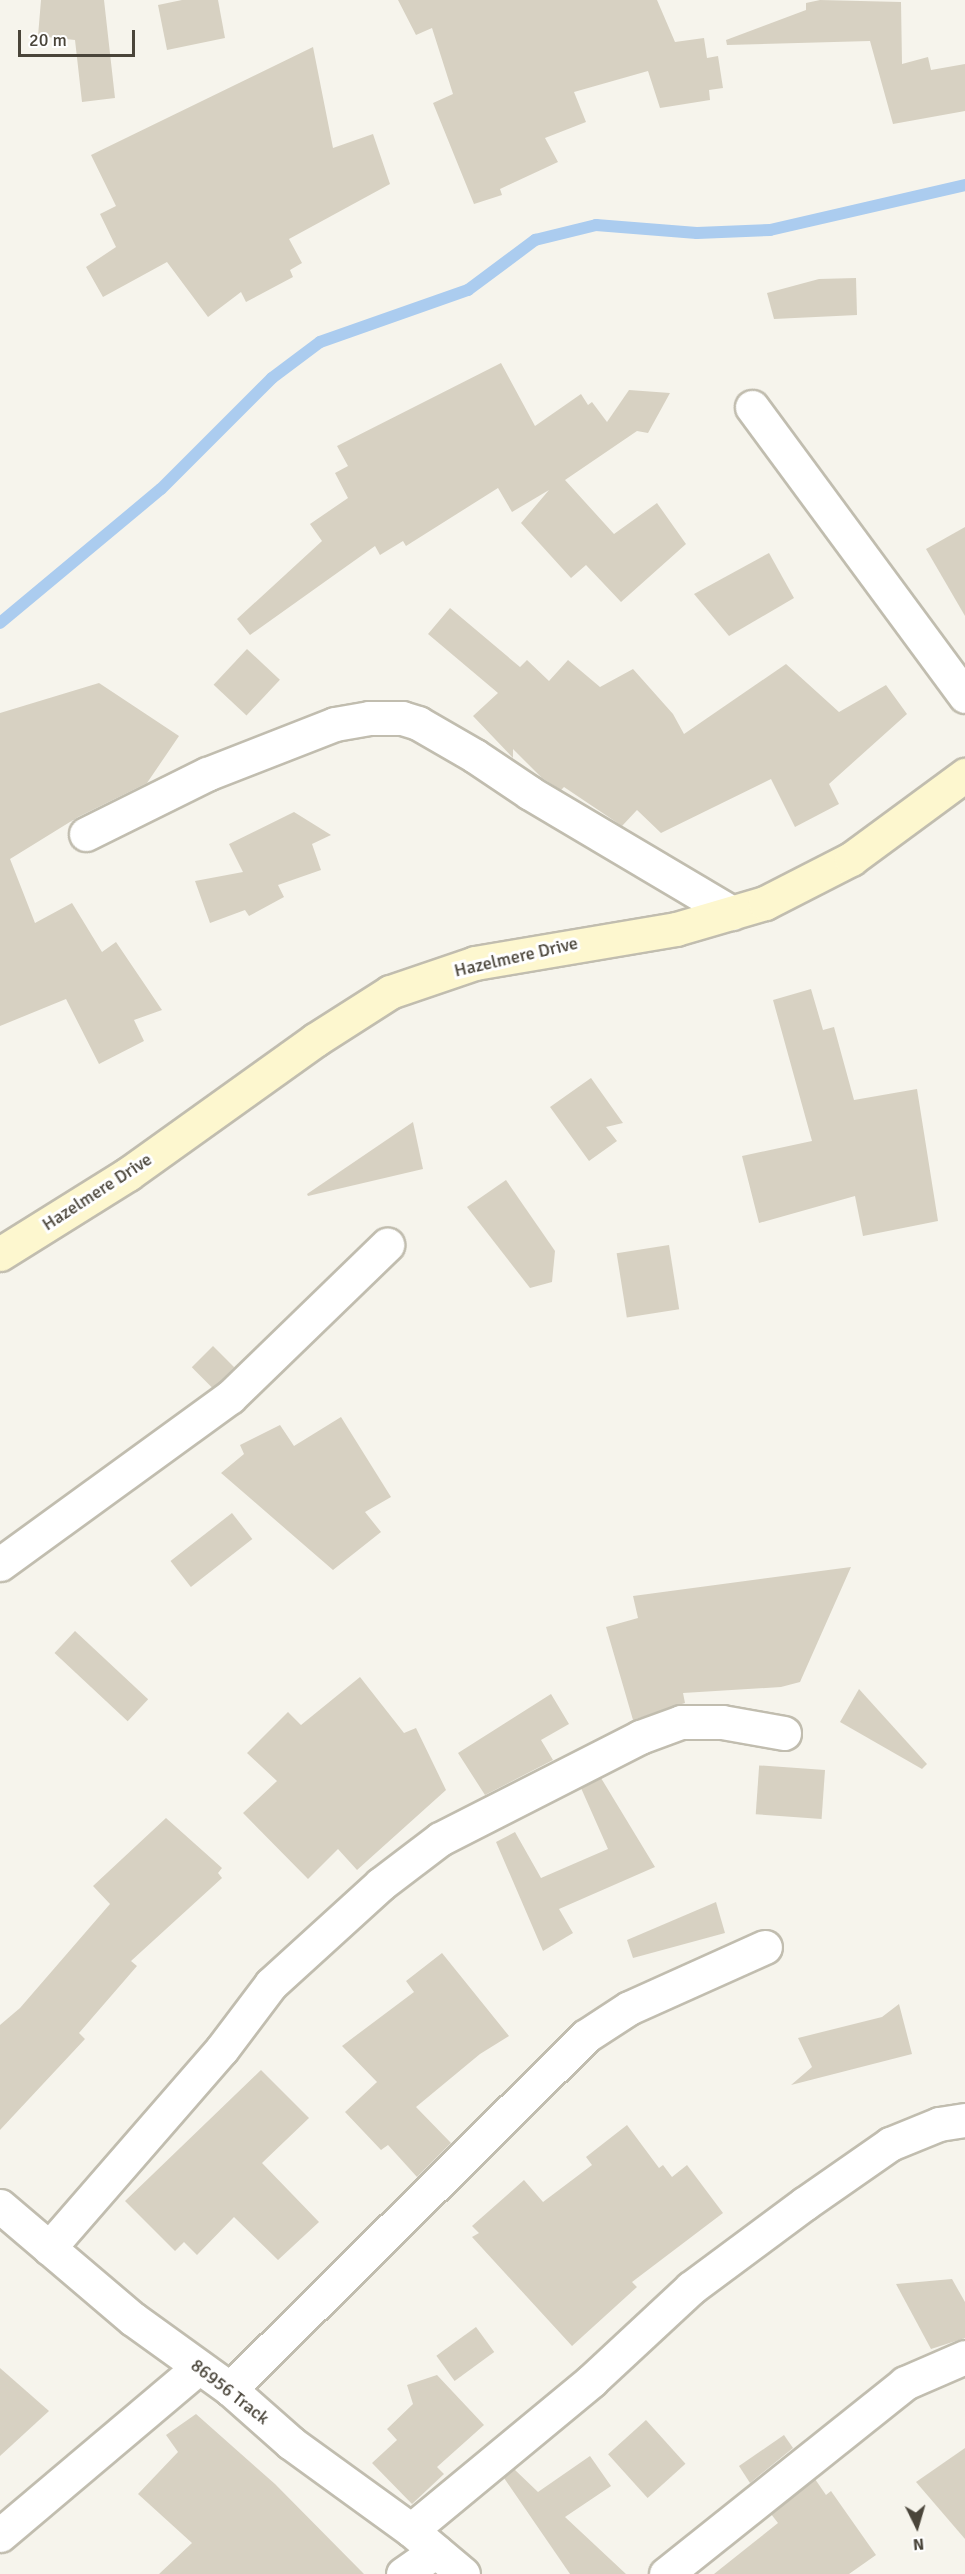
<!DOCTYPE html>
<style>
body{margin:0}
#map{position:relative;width:965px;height:2574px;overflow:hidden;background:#f6f4ec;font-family:Signika,sans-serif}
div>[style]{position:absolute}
.stream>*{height:12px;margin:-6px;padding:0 6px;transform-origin:6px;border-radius:6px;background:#abccef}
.building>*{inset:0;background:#d7d1c2;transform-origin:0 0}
.roads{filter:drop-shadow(2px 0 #c1bdaf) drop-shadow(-2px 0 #c1bdaf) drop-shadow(0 2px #c1bdaf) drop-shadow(0 -2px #c1bdaf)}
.street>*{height:33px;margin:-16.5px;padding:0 16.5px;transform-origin:16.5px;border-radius:16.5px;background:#fff}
.secondary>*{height:33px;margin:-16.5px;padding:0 16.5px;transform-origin:16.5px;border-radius:16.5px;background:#fdf7cf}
span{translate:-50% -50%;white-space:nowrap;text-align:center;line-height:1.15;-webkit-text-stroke:6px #fff;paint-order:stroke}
.street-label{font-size:18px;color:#4a453a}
.north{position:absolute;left:887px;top:2496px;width:60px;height:60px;-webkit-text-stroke:4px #fff;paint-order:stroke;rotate:175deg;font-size:16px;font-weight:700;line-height:24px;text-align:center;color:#4a453a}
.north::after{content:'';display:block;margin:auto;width:21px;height:27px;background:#4a453a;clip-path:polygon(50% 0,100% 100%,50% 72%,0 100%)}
.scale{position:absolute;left:18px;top:30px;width:117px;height:27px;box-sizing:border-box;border:3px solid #4a453a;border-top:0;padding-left:8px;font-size:18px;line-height:21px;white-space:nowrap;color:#4a453a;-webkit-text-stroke:4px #fff;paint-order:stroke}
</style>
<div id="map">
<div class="stream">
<div style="left:0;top:623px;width:209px;rotate:-39.8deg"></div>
<div style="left:161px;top:489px;width:157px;rotate:-45deg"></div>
<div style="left:272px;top:378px;width:60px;rotate:-36.9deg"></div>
<div style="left:320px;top:342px;width:157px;rotate:-19.4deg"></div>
<div style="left:468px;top:290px;width:84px;rotate:-36.7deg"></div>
<div style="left:535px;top:240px;width:63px;rotate:-13.8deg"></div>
<div style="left:596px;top:225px;width:101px;rotate:4.5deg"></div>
<div style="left:697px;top:233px;width:73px;rotate:-2.4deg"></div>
<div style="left:770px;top:230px;width:200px;rotate:-13deg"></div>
</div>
<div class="building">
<div style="clip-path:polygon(41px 0,104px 0,115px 98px,82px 102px,75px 40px,38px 36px)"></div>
<div style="clip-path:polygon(182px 0,218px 0,225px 38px,167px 50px,158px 5px)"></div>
<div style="clip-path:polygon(398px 0,657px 0,675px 42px,704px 38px,707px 58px,718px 56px,723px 88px,709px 90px,710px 100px,660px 108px,648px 71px,574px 92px,586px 122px,545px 138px,558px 162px,500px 189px,502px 195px,474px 204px,433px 103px,453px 94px,432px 28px,416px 35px)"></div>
<div style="clip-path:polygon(820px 0,901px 2px,902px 64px,928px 57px,931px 70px,965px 64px,965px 111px,893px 124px,870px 41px,727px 45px,726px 40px,806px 10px,806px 3px)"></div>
<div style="clip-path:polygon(313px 47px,333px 148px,373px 134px,390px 184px,289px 239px,302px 263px,290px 270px,293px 277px,246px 302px,241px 292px,208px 317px,167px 262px,103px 297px,86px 267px,116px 247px,100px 214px,116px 206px,91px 155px)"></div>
<div style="clip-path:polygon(856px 278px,857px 315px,774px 319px,767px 293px,819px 279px)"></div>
<div style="clip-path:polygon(501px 363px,535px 426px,581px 394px,588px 405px,592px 402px,607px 422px,629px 390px,670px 393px,648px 433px,637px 431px,565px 480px,614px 534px,657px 503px,686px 544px,621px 602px,586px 565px,571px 578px,521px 523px,549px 490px,512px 512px,498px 488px,406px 546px,403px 541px,380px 555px,375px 546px,250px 635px,237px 619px,322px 541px,310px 524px,348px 498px,335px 473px,348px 466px,337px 446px)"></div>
<div style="clip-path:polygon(965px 527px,965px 616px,926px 549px)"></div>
<div style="clip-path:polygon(769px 553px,794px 598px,729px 636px,694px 594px)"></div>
<div style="clip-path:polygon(450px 608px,520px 667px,527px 660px,549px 681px,568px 660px,600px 687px,633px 669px,673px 714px,684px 734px,786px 664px,839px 712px,886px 685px,907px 714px,829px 784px,839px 804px,795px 827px,771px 779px,661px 833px,637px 810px,622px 826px,564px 787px,561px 790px,542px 778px,513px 749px,513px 758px,473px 716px,498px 693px,428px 634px)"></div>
<div style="left:247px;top:649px;width:45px;height:49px;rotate:43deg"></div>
<div style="clip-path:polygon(99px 683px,179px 736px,147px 783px,78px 817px,10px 859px,35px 923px,72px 903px,102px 952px,116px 942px,162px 1010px,134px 1020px,144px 1041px,99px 1064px,66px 999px,0 1026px,0 713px)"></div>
<div style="clip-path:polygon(294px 812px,331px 835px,312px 844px,321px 870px,278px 885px,284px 897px,249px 916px,245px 910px,210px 923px,195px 881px,243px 872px,229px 844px)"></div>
<div style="clip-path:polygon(811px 989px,823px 1030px,834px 1027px,854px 1100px,917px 1089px,938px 1221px,863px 1236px,855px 1196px,759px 1223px,742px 1156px,812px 1141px,773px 1000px)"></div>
<div style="clip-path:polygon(591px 1078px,623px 1123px,606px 1127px,617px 1141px,589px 1161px,550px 1107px)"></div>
<div style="clip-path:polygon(413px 1122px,423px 1169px,308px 1196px,307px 1194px)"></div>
<div style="clip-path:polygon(506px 1180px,555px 1251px,552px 1282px,530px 1288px,467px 1207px)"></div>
<div style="left:669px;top:1245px;width:65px;height:53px;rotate:81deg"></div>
<div style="left:213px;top:1346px;width:30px;height:30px;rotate:45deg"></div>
<div style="clip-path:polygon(341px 1417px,391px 1497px,365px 1512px,381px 1532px,333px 1570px,221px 1473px,244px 1454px,240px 1445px,280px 1425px,294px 1446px)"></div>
<div style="left:232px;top:1513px;width:33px;height:78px;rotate:52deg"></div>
<div style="clip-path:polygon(851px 1567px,800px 1682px,781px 1687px,683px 1693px,685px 1703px,633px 1720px,606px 1627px,638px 1618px,633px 1596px)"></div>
<div style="left:75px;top:1631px;width:100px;height:30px;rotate:43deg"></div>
<div style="clip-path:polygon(360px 1677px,404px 1733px,416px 1728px,446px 1790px,357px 1870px,338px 1849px,308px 1879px,243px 1813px,277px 1781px,247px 1753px,288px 1712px,301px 1725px)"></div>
<div style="clip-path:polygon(859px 1689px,927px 1764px,922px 1769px,840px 1722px)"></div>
<div style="clip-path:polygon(551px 1694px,569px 1724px,541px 1740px,553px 1760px,485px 1795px,458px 1753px)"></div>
<div style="left:825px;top:1770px;width:49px;height:66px;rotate:94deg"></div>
<div style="clip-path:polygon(601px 1778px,655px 1867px,559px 1909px,573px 1933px,543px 1951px,496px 1842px,515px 1832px,541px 1878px,608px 1849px,581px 1788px)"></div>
<div style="clip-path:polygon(166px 1818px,222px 1868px,218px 1873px,222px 1878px,131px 1961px,137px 1966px,79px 2033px,85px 2039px,0 2130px,0 2025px,20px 2008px,110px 1904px,93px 1886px)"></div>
<div style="clip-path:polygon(716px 1902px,725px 1933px,633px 1958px,627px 1940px)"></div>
<div style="clip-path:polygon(442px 1953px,509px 2036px,480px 2054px,416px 2107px,451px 2143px,417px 2177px,388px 2145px,381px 2150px,345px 2112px,377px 2082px,342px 2046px,414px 1992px,406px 1981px)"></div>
<div style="clip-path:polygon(899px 2004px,912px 2054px,791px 2085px,812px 2067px,798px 2038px,882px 2017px)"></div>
<div style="clip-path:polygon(261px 2070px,309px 2118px,262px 2163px,319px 2222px,278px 2260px,234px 2217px,197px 2255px,184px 2242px,175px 2251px,125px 2201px)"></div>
<div style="clip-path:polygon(627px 2125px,659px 2168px,663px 2165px,672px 2177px,687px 2165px,723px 2213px,632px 2282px,637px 2287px,572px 2346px,472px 2237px,479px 2233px,472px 2226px,524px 2180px,543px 2202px,592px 2165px,586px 2157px)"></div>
<div style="clip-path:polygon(952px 2279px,965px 2302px,965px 2338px,931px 2349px,896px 2284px)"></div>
<div style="left:476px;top:2327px;width:31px;height:49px;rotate:54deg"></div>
<div style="clip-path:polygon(0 2368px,49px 2411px,0 2456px)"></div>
<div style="clip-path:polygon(437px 2375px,484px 2425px,437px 2467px,444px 2474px,412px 2504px,372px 2463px,397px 2440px,387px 2429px,413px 2404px,407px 2385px)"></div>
<div style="clip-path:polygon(196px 2414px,275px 2484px,364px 2574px,159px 2574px,192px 2543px,138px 2494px,178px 2452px,166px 2435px)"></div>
<div style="left:646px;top:2420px;width:59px;height:51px;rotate:48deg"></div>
<div style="clip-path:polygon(784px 2435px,793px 2448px,750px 2483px,739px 2466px)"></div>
<div style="clip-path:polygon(965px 2448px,965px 2539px,916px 2482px)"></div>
<div style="clip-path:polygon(590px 2456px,611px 2486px,565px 2517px,626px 2574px,570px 2574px,504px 2478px,514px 2469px,538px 2492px)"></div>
<div style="clip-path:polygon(815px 2479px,826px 2495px,831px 2491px,876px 2555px,849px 2574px,714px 2574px,778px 2523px,771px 2514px)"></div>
</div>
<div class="roads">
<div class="street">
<div style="left:752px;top:407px;width:359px;rotate:53.6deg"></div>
<div style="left:86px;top:834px;width:135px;rotate:-26.4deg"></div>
<div style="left:207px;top:774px;width:137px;rotate:-21.3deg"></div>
<div style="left:335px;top:724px;width:35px;rotate:-10deg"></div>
<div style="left:369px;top:718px;width:33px"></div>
<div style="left:402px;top:718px;width:17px;rotate:17deg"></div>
<div style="left:418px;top:723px;width:66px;rotate:30.1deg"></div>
<div style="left:475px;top:756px;width:66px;rotate:33.9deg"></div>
<div style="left:530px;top:793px;width:235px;rotate:30.7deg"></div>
<div style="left:0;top:1564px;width:284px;rotate:-36deg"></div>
<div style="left:230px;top:1397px;width:219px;rotate:-44.1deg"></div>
<div style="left:0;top:2206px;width:175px;rotate:40.4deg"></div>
<div style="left:133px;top:2319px;width:120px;rotate:35.8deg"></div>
<div style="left:230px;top:2389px;width:81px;rotate:41.5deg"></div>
<div style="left:291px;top:2443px;width:148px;rotate:35.9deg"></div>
<div style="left:411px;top:2530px;width:68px;rotate:40.2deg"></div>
<div style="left:49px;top:2248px;width:264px;rotate:-49deg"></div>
<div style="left:222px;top:2049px;width:81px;rotate:-53deg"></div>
<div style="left:271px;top:1984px;width:149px;rotate:-42.3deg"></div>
<div style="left:381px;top:1884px;width:74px;rotate:-37.3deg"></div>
<div style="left:440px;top:1839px;width:225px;rotate:-27deg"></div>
<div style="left:640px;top:1737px;width:44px;rotate:-20.1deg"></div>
<div style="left:681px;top:1722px;width:41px"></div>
<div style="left:722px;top:1722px;width:63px;rotate:10.1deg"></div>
<div style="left:230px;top:2389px;width:501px;rotate:-44.76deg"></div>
<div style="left:586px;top:2036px;width:51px;rotate:-33.1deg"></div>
<div style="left:629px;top:2008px;width:149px;rotate:-24.2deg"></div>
<div style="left:411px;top:2530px;width:235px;rotate:-39.6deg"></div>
<div style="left:592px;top:2380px;width:135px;rotate:-42.9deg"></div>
<div style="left:691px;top:2288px;width:141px;rotate:-36.6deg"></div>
<div style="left:804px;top:2204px;width:105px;rotate:-34.9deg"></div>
<div style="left:890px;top:2144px;width:53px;rotate:-22.2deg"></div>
<div style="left:939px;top:2124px;width:26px;rotate:-9deg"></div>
<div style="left:0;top:2535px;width:260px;rotate:-40.2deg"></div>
<div style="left:403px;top:2574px;width:40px;rotate:-34.9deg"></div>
<div style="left:666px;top:2574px;width:306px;rotate:-38.6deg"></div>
<div style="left:905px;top:2383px;width:65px;rotate:-23.4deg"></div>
</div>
<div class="secondary">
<div style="left:0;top:1254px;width:151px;rotate:-32deg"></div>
<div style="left:128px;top:1174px;width:230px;rotate:-35.6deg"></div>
<div style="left:315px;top:1040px;width:89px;rotate:-32.6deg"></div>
<div style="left:390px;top:992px;width:90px;rotate:-18.8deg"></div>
<div style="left:475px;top:963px;width:204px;rotate:-9.6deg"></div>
<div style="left:676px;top:929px;width:93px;rotate:-16.3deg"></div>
<div style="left:765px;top:903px;width:97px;rotate:-27.1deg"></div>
<div style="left:851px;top:859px;width:142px;rotate:-36.4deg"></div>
</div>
</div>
<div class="street-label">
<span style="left:516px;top:957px;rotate:-13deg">Hazelmere Drive</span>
<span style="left:97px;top:1192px;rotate:-33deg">Hazelmere Drive</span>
<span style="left:230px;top:2392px;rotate:38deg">86956 Track</span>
</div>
<div class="north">N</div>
<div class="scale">20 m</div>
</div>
